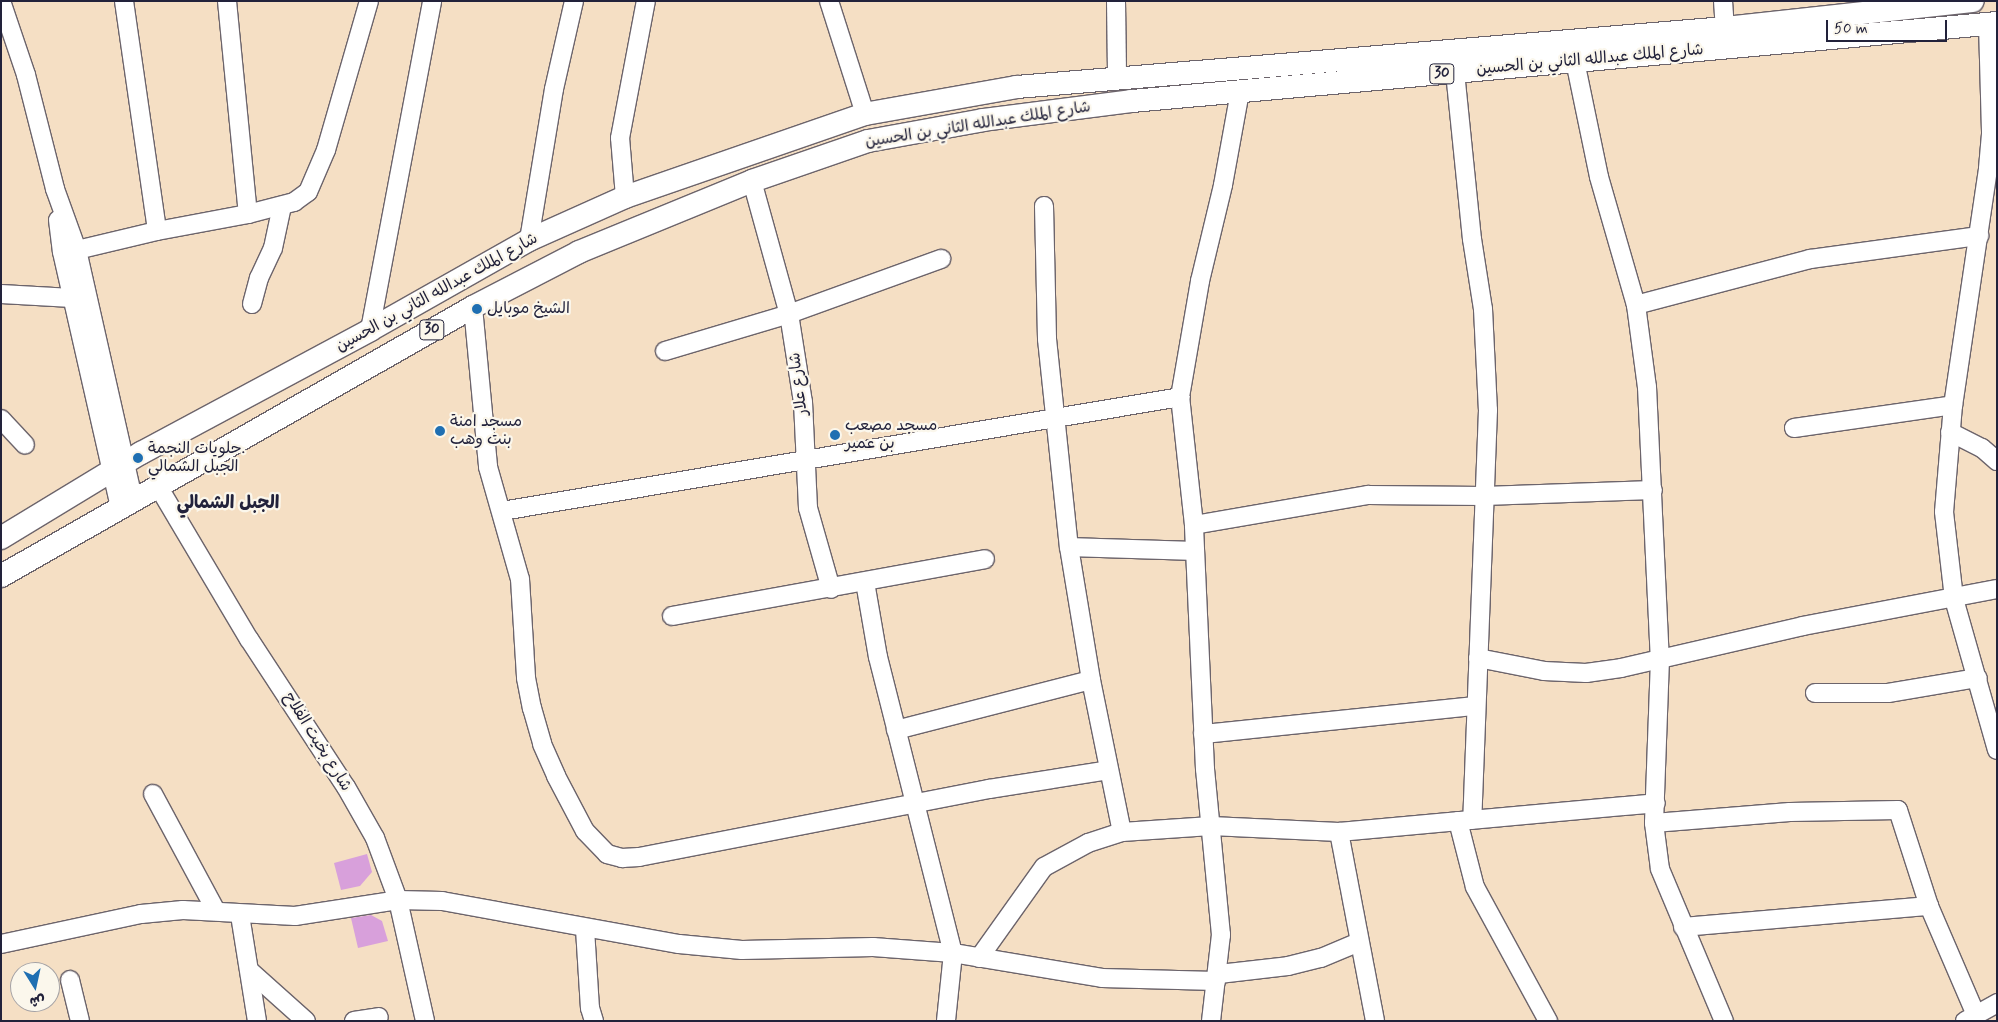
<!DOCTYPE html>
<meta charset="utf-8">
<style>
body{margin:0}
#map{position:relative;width:1998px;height:1022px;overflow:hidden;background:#f5dfc4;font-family:Mynerve,"Playpen Sans Arabic",sans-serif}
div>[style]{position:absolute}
.building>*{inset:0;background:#d8a0db}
.roads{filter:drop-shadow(1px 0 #6c646b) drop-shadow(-1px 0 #6c646b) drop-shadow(0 1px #6c646b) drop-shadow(0 -1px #6c646b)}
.minor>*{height:18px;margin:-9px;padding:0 9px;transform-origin:9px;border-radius:9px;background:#fff}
.major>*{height:22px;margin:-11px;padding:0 11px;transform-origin:11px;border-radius:11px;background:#fff}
.dots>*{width:14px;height:14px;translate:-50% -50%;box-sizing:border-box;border:2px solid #fbf7ec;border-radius:50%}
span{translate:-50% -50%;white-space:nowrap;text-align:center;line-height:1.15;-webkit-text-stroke:4.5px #fbf7ec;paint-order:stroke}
.shield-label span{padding:1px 4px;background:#fbf7ec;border:1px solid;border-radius:4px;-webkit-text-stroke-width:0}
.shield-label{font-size:15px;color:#22223b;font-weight:700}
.street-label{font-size:16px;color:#22223b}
.poi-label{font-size:16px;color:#22223b}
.left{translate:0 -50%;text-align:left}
.neighbourhood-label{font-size:18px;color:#22223b;font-weight:700}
.frame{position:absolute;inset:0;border:2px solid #22223b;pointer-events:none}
.north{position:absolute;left:10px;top:962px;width:50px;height:50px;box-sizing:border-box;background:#fbf7ec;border:1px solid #a4a2a5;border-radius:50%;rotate:170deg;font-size:14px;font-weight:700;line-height:20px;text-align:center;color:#22223b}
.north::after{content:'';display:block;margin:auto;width:18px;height:22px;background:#1f6fb2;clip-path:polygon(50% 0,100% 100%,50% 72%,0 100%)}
.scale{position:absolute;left:1826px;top:20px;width:121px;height:22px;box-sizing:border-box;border:2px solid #22223b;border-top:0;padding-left:6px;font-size:15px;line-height:18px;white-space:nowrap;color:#22223b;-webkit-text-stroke:4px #fbf7ec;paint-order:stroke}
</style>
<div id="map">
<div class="building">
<div style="clip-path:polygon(367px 854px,372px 872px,360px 886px,341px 890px,334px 863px)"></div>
<div style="clip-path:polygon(371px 915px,382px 921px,388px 941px,358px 948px,351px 918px)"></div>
</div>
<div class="roads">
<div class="minor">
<div style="left:1px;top:1px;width:78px;rotate:71.3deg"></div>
<div style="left:26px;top:75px;width:118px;rotate:75.7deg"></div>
<div style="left:55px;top:189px;width:65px;rotate:70.2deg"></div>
<div style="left:77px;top:250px;width:255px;rotate:77.3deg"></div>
<div style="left:124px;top:1px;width:232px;rotate:81.8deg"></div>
<div style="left:227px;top:1px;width:214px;rotate:84.4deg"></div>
<div style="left:829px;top:1px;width:119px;rotate:72.3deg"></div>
<div style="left:1116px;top:1px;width:76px;rotate:89.2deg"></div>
<div style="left:1723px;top:1px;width:27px;rotate:86deg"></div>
<div style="left:1988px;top:24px;width:110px;rotate:88.4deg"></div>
<div style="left:1991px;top:134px;width:35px;rotate:95deg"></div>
<div style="left:1988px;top:169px;width:239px;rotate:98.4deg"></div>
<div style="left:1953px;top:405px;width:107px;rotate:94.8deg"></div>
<div style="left:1944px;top:512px;width:88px;rotate:83.4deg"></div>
<div style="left:1954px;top:599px;width:157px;rotate:74.1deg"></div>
<div style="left:1575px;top:61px;width:118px;rotate:78.3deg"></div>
<div style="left:1599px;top:177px;width:133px;rotate:73.9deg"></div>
<div style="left:1636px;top:305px;width:83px;rotate:82.4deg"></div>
<div style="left:1647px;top:387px;width:272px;rotate:87.3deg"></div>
<div style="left:1660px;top:659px;width:164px;rotate:92.1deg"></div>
<div style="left:1654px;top:823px;width:46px;rotate:82.6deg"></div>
<div style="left:1660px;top:869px;width:165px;rotate:67.2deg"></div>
<div style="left:1455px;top:72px;width:168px;rotate:84.2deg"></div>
<div style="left:1472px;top:239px;width:71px;rotate:81.1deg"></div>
<div style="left:1483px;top:309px;width:101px;rotate:87.2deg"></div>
<div style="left:1488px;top:410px;width:410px;rotate:92.2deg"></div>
<div style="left:752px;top:181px;width:138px;rotate:74.5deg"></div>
<div style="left:789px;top:314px;width:89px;rotate:81deg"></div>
<div style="left:803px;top:402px;width:106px;rotate:87.3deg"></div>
<div style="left:808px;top:508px;width:84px;rotate:74.1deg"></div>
<div style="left:625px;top:197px;width:59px;rotate:-94.8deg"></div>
<div style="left:620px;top:138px;width:139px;rotate:-79.3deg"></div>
<div style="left:1044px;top:206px;width:133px;rotate:88.7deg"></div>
<div style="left:1047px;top:339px;width:209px;rotate:84deg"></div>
<div style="left:1069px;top:547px;width:135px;rotate:80.6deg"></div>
<div style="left:1091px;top:680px;width:155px;rotate:78.5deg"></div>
<div style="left:58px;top:220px;width:32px;rotate:83deg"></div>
<div style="left:62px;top:252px;width:262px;rotate:77.2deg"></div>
<div style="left:529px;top:240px;width:153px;rotate:-80.6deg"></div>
<div style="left:554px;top:89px;width:90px;rotate:-77.2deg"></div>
<div style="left:77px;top:250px;width:82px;rotate:-13.4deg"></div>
<div style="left:157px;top:231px;width:93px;rotate:-10.6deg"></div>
<div style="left:248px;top:214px;width:48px;rotate:-14.6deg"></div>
<div style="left:294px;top:202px;width:17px;rotate:-36deg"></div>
<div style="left:308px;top:192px;width:46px;rotate:-66.8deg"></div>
<div style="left:326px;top:150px;width:155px;rotate:-73.9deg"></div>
<div style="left:1px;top:294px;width:71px;rotate:3.2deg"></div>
<div style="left:252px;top:304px;width:27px;rotate:-75deg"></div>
<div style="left:259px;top:278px;width:33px;rotate:-65deg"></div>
<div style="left:273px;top:248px;width:43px;rotate:-77.9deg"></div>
<div style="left:1636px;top:305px;width:180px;rotate:-14.8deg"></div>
<div style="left:1810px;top:259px;width:171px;rotate:-7.8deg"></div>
<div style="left:473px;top:307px;width:161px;rotate:84.6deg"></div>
<div style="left:488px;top:467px;width:116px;rotate:74.1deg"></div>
<div style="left:520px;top:579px;width:99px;rotate:86.5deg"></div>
<div style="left:526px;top:678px;width:31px;rotate:79deg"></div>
<div style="left:532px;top:708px;width:37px;rotate:74deg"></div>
<div style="left:542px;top:744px;width:35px;rotate:66deg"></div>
<div style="left:556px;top:776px;width:62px;rotate:62.2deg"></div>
<div style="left:585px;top:831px;width:32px;rotate:46deg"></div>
<div style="left:607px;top:854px;width:16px;rotate:15deg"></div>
<div style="left:622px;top:858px;width:17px;rotate:-3deg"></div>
<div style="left:639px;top:857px;width:357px;rotate:-11deg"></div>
<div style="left:989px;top:789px;width:121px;rotate:-9deg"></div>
<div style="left:370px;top:330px;width:335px;rotate:-79.3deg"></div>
<div style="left:665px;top:351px;width:129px;rotate:-16.6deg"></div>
<div style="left:789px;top:314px;width:162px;rotate:-19.9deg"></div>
<div style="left:1px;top:419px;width:35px;rotate:47deg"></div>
<div style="left:1794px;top:428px;width:161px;rotate:-8.2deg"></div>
<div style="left:1950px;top:432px;width:36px;rotate:27deg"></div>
<div style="left:1982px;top:448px;width:20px;rotate:41deg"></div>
<div style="left:158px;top:486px;width:178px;rotate:59.3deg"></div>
<div style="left:249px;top:639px;width:177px;rotate:56.8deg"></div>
<div style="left:346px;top:787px;width:59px;rotate:60.4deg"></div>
<div style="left:375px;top:838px;width:66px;rotate:69.6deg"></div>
<div style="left:398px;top:900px;width:124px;rotate:77.4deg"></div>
<div style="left:502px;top:511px;width:688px;rotate:-9.54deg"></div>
<div style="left:1194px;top:525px;width:177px;rotate:-9.8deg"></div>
<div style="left:1368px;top:495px;width:116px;rotate:0.5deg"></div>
<div style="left:1484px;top:496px;width:169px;rotate:-2deg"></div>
<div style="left:1069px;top:547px;width:126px;rotate:1.8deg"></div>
<div style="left:865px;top:582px;width:76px;rotate:80.2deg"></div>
<div style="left:878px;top:657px;width:305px;rotate:75.8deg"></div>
<div style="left:953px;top:953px;width:68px;rotate:95.9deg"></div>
<div style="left:672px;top:616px;width:318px;rotate:-10.3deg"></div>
<div style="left:1478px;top:658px;width:67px;rotate:11.1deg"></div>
<div style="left:1544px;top:671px;width:42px;rotate:2.7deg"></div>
<div style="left:1586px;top:673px;width:35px;rotate:-8deg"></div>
<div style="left:1621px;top:668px;width:187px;rotate:-13deg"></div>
<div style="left:1803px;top:626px;width:197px;rotate:-10.8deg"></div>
<div style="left:1815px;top:693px;width:73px"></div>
<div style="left:1888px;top:693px;width:91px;rotate:-9.5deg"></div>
<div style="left:896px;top:730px;width:201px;rotate:-14.4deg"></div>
<div style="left:1203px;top:734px;width:272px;rotate:-5.9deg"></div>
<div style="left:153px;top:794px;width:133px;rotate:61.7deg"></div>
<div style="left:1458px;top:821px;width:68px;rotate:75.6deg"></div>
<div style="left:1475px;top:887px;width:153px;rotate:61.4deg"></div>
<div style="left:1654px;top:823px;width:136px;rotate:-4.6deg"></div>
<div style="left:1790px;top:812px;width:108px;rotate:-1.1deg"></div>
<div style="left:1898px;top:810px;width:101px;rotate:72.1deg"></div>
<div style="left:1929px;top:906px;width:119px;rotate:66.7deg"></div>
<div style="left:1339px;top:832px;width:192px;rotate:79.2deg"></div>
<div style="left:240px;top:915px;width:107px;rotate:80.9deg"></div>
<div style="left:1683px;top:927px;width:247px;rotate:-4.9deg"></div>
<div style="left:585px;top:929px;width:79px;rotate:86.4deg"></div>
<div style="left:590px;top:1008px;width:14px;rotate:73deg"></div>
<div style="left:1px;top:944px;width:143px;rotate:-12.1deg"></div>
<div style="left:141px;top:914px;width:42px;rotate:-5.4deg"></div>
<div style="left:183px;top:910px;width:112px;rotate:3.1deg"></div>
<div style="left:295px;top:916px;width:104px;rotate:-8.8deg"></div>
<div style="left:398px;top:900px;width:44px;rotate:1.3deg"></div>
<div style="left:442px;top:901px;width:241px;rotate:10.3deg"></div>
<div style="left:679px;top:944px;width:63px;rotate:5.4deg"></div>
<div style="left:742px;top:950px;width:131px;rotate:-1.3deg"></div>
<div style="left:873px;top:947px;width:80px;rotate:4.3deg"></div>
<div style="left:953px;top:953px;width:151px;rotate:9.5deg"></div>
<div style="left:1102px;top:978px;width:114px;rotate:1.5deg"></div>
<div style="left:979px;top:958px;width:112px;rotate:-54.5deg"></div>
<div style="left:1044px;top:867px;width:50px;rotate:-28.6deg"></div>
<div style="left:1088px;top:843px;width:36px;rotate:-18deg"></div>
<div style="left:1122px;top:832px;width:89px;rotate:-3.9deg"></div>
<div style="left:1211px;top:826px;width:128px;rotate:2.7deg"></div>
<div style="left:1339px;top:832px;width:318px;rotate:-5.2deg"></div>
<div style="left:250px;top:971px;width:75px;rotate:41.8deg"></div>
<div style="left:1219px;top:974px;width:69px;rotate:-6.6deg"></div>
<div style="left:1288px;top:966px;width:34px;rotate:-14deg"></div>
<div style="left:1321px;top:958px;width:41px;rotate:-22.8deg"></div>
<div style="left:70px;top:980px;width:42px;rotate:76.3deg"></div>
<div style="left:354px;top:1021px;width:25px;rotate:-9deg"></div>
<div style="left:1211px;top:1021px;width:87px;rotate:-83.4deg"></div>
<div style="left:1221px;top:935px;width:167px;rotate:-95.5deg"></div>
<div style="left:1205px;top:769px;width:244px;rotate:-92.6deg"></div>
<div style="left:1194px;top:525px;width:129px;rotate:-96.2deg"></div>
<div style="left:1180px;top:397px;width:118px;rotate:-80.2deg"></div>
<div style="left:1200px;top:281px;width:99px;rotate:-76.5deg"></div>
<div style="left:1223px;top:185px;width:96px;rotate:-79.7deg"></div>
<div style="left:1965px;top:1021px;width:37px;rotate:-29deg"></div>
</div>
<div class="major">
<div style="left:1px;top:538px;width:164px;rotate:-31.3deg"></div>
<div style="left:141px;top:453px;width:260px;rotate:-28.2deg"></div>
<div style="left:370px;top:330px;width:183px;rotate:-29.5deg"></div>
<div style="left:529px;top:240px;width:105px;rotate:-24.1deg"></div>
<div style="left:625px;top:197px;width:254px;rotate:-19.1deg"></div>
<div style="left:865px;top:114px;width:154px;rotate:-10.1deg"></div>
<div style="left:1017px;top:87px;width:710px;rotate:-4.76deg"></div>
<div style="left:1725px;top:28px;width:249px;rotate:-6.2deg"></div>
<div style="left:1px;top:576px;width:543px;rotate:-29.68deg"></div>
<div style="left:473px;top:307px;width:119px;rotate:-27.4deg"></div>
<div style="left:579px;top:252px;width:187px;rotate:-22.3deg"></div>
<div style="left:752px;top:181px;width:123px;rotate:-19deg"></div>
<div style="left:868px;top:141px;width:117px;rotate:-10.3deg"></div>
<div style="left:983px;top:120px;width:150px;rotate:-7.3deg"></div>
<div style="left:1132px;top:101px;width:869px;rotate:-5.15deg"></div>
</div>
</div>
<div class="dots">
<div style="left:477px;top:309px;background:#1f6fb2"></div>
<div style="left:440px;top:431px;background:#1f6fb2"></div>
<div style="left:835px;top:435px;background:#1f6fb2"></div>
<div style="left:138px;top:458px;background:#1f6fb2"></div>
</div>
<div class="shield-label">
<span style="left:1442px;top:74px">30</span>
<span style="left:432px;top:330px">30</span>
</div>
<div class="street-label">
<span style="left:1590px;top:60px;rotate:-5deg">شارع الملك عبدالله الثاني بن الحسين</span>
<span style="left:978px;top:125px;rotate:-9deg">شارع الملك عبدالله الثاني بن الحسين</span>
<span style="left:437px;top:293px;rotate:-29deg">شارع الملك عبدالله الثاني بن الحسين</span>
<span style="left:799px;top:384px;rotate:-97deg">شارع علار</span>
<span style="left:317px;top:742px;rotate:58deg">شارع بخيت الفلاح</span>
</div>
<div class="poi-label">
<span class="left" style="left:487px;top:309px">الشيخ موبايل</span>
<span class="left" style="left:450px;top:431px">مسجد امنة<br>بنت وهب</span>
<span class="left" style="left:845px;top:435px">مسجد مصعب<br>بن عمير</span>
<span class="left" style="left:148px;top:458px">حلويات النجمة.<br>الجبل الشمالي</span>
</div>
<div class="neighbourhood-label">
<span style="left:228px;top:503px">الجبل الشمالي</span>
</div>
<div class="frame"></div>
<div class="north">ش</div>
<div class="scale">50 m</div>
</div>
